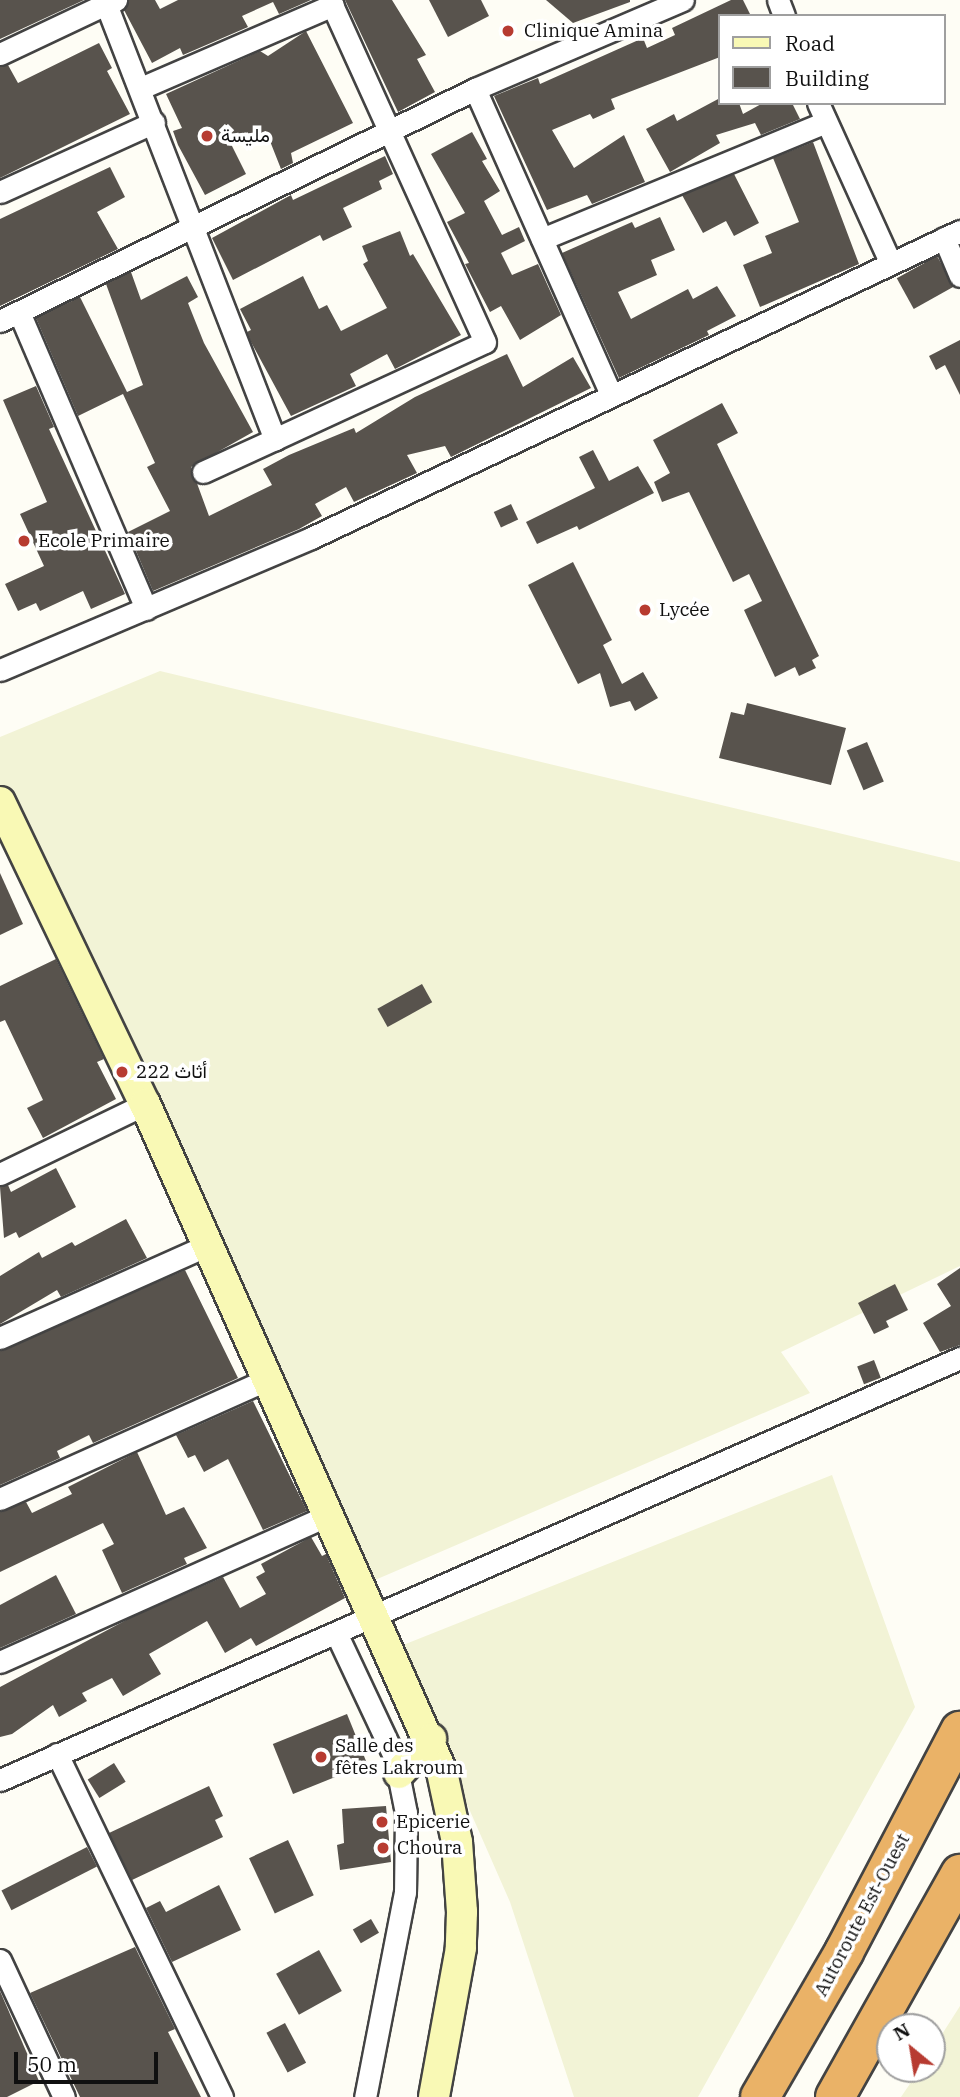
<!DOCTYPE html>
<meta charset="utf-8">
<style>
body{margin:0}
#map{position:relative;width:960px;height:2097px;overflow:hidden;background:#fefdf5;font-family:"IBM Plex Serif",Vazirmatn,serif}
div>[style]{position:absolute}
.farmland>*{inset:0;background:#f2f3d6}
.building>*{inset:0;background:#58534d;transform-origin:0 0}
.roads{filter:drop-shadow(2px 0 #434343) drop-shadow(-2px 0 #434343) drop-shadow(0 2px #434343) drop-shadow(0 -2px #434343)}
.street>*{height:21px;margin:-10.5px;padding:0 10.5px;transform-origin:10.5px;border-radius:10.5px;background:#fff}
.secondary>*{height:30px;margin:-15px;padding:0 15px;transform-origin:15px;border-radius:15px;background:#f9f9b5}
.highway>*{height:38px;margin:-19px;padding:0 19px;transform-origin:19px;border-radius:19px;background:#eab267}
.dots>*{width:19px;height:19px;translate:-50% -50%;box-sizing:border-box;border:4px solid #fff;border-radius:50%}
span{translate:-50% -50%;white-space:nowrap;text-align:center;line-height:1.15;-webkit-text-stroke:7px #fff;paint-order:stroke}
.poi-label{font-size:19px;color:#101010}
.left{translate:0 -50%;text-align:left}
.street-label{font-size:19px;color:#101010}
.legend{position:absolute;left:718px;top:14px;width:228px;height:91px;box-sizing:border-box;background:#fff;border:2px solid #9f9f9f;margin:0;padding:9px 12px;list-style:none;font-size:21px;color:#101010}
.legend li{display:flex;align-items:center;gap:14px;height:35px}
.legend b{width:35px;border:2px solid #9f9f9f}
.north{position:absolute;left:876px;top:2013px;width:70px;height:70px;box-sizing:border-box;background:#fff;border:2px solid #9f9f9f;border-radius:50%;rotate:330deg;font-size:19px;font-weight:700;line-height:28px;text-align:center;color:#101010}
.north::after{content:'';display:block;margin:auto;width:24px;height:32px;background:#b73b31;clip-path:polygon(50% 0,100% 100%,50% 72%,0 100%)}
.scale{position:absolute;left:14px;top:2052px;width:144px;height:32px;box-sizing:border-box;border:4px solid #101010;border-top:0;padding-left:9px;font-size:21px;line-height:24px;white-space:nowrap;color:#101010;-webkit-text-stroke:5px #fff;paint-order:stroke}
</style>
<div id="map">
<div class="farmland">
<div style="clip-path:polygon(160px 671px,960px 862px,960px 1266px,781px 1352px,810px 1393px,375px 1580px,0 802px,0 737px)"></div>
<div style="clip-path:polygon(832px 1475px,915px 1707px,698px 2097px,574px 2097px,510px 1902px,398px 1647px)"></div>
<div style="clip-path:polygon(960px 2006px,960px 2097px,901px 2097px,920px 2069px,932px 2069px,932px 2050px)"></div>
</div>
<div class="building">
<div style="clip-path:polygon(0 0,84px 0,0 39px)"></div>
<div style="clip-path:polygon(129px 0,155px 0,160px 9px,178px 0,311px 0,279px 14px,273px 2px,242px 16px,248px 27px,183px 55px,180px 48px,152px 63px,124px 10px)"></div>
<div style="clip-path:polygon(345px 0,392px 0,426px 55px,417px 59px,435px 92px,398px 112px)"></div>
<div style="clip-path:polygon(429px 0,481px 0,489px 16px,448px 37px)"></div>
<div style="clip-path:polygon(546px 0,630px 0,630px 2px,573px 23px)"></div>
<div style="clip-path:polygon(731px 0,743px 0,751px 16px,720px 16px,720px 57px,611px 99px,615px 109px,593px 119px,590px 114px,552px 130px,574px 168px,624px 135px,645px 182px,592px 204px,587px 195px,547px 210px,494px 96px,538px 78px,540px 84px,643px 38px,647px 48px,675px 35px,672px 28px)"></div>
<div style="clip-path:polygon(306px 31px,353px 123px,291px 153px,293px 163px,281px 169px,266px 131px,231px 144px,246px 174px,205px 195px,178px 145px,173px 131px,182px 128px,166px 94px,260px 51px,268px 56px)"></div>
<div style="clip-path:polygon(99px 43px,112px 68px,107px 71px,130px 114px,0 178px,0 67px,8px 65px,18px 83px)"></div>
<div style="clip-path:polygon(720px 98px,720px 103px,739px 103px,743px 114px,763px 103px,792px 103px,800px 119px,761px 135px,755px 123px,716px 135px,720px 143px,670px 172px,646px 129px,674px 114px,677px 121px)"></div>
<div style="clip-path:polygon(472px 132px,487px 159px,482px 161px,500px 191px,484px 201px,502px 235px,519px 227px,525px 241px,501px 253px,512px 275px,538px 264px,561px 315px,520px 340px,501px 306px,490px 312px,465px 264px,469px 263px,447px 222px,465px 213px,431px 154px)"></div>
<div style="clip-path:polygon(813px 142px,859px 264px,760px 307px,743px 265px,772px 253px,765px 236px,799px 222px,773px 158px)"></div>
<div style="clip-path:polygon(385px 156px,393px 174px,379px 181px,382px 189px,343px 208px,352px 227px,323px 241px,320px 235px,233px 280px,212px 238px,291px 195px,293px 200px)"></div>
<div style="clip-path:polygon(110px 167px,125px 197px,97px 212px,118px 249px,0 306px,0 219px)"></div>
<div style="clip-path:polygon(734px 174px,759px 223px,734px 236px,726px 221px,703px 233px,682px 195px)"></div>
<div style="clip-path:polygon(660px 217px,675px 250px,651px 260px,657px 275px,618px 292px,631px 319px,688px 289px,693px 299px,717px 286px,736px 316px,707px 331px,709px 335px,619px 378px,562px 253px,632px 222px,635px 228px)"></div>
<div style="clip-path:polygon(400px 231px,410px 256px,413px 254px,461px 335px,395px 369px,387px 354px,350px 374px,356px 386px,291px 416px,251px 342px,247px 332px,251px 330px,240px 309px,303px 276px,319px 309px,327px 305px,341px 331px,387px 308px,363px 264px,368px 261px,362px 246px)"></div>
<div style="left:937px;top:256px;width:35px;height:46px;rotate:61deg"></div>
<div style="clip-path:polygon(131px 272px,141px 300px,187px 276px,198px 297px,188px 303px,204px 343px,253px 432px,191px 467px,209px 516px,272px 485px,263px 469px,289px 455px,354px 428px,356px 433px,415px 397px,507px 354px,523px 387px,573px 357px,591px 388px,451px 457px,445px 446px,407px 455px,417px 473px,354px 502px,346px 487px,315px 504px,322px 516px,299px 529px,153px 591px,128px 532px,170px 511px,147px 467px,155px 463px,123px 394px,78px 416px,36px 318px,80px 297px,127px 392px,143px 385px,106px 284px)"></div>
<div style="clip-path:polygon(960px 340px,960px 395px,945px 365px,936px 370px,929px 356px)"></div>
<div style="clip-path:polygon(36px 386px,54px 427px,49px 429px,125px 594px,91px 609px,83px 591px,40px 611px,36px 603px,18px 611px,5px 584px,44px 566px,20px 514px,47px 502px,3px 400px)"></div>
<div style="clip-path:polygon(722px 403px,738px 433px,717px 444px,819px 656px,812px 660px,816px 668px,799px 676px,795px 667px,775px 677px,744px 610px,762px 601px,749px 574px,733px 582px,689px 492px,662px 502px,654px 482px,670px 473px,653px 440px)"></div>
<div style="clip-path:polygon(593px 450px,609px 481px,638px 466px,654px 493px,579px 530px,577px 526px,537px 544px,526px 522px,595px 488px,579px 457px)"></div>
<div style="left:511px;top:504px;width:17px;height:19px;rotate:65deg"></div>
<div style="clip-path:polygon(573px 562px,612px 640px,603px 645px,622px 684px,643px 672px,658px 698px,635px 711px,630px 701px,610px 707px,600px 673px,578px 684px,528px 585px)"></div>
<div style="clip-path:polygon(747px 703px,846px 728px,831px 785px,719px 758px,731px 712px,744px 715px)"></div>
<div style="left:867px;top:742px;width:43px;height:22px;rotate:67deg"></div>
<div style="clip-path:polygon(0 873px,23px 924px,0 935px)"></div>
<div style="clip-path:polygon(56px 959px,104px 1059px,97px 1062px,116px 1099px,43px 1138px,27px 1108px,43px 1100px,5px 1020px,0 1022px,0 986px)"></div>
<div style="left:422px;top:984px;width:21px;height:51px;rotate:61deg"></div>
<div style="clip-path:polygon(56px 1168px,76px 1207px,19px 1238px,16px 1232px,4px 1238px,0 1187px,8px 1185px,11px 1192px)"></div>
<div style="clip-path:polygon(126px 1219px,147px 1258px,61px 1297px,57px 1290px,0 1324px,0 1276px,39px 1252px,42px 1258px,72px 1242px,75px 1246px)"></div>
<div style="clip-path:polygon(960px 1268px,960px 1345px,940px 1352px,923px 1323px,951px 1306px,937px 1284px)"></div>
<div style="clip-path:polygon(185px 1270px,238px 1378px,93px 1443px,89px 1435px,57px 1451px,60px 1458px,0 1485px,0 1351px)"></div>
<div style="clip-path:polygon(895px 1284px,908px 1310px,886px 1321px,889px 1327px,874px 1334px,858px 1303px)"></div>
<div style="left:874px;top:1360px;width:19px;height:18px;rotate:69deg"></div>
<div style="clip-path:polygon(253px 1401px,307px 1511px,263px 1530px,228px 1459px,204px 1472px,195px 1455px,188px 1458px,176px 1435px)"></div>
<div style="clip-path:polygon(137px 1452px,166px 1515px,184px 1507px,207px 1548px,184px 1558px,187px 1564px,122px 1593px,102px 1550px,114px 1544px,103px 1523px,0 1572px,0 1512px,26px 1502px,32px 1513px,72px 1494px,68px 1487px)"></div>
<div style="clip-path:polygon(311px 1537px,322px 1556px,326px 1554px,345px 1598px,256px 1646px,251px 1638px,225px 1653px,207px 1621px,149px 1654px,161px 1674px,123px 1696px,112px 1678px,82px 1693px,87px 1701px,59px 1717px,53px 1705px,12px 1734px,0 1737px,0 1687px,132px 1617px,223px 1577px,240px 1608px,266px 1594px,256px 1577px,265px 1572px,261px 1564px)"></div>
<div style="clip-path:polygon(56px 1575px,76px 1614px,0 1648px,0 1605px)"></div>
<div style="left:347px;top:1714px;width:54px;height:80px;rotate:68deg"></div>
<div style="left:114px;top:1763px;width:22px;height:31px;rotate:58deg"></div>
<div style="clip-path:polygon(209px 1786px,223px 1816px,215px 1820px,223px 1837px,132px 1880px,109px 1833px)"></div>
<div style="clip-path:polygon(386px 1806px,391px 1862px,340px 1870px,337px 1845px,344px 1843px,342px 1809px)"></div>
<div style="left:288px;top:1840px;width:61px;height:43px;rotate:65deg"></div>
<div style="left:87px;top:1847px;width:22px;height:96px;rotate:63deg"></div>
<div style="clip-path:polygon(219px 1885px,241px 1930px,172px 1962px,146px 1908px,160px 1901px,166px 1912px)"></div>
<div style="left:371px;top:1919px;width:16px;height:21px;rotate:60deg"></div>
<div style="clip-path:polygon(135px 1947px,175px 2029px,168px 2032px,201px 2097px,80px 2097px,30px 1993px)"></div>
<div style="left:319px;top:1950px;width:47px;height:49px;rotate:61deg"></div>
<div style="clip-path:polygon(0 1991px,39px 2081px,7px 2097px,0 2097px)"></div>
<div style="left:285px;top:2023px;width:45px;height:21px;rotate:62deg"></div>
</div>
<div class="roads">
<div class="street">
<div style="left:116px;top:0;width:11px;rotate:158deg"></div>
<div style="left:106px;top:4px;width:467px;rotate:68.8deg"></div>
<div style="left:275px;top:439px;width:231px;rotate:-24.8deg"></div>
<div style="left:485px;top:342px;width:375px;rotate:-114.4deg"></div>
<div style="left:778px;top:0;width:17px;rotate:69deg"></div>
<div style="left:0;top:54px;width:117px;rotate:-25.3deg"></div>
<div style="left:141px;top:88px;width:209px;rotate:-23.4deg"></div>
<div style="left:475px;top:89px;width:335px;rotate:66deg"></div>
<div style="left:818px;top:103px;width:175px;rotate:65.6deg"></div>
<div style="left:0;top:192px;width:169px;rotate:-24.4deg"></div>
<div style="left:944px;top:238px;width:41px;rotate:67.2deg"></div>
<div style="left:542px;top:239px;width:307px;rotate:-22.4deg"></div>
<div style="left:19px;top:312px;width:323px;rotate:66.8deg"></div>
<div style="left:0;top:321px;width:529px;rotate:-26.03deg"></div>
<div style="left:475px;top:89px;width:226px;rotate:-23.2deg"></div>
<div style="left:203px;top:472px;width:79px;rotate:-24.6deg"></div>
<div style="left:0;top:670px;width:338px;rotate:-23deg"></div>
<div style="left:311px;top:538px;width:718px;rotate:-25.32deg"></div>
<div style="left:0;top:1174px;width:161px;rotate:-25.8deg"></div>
<div style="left:0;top:1338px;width:228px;rotate:-24.1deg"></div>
<div style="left:0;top:1499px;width:294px;rotate:-24.1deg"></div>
<div style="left:337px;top:1635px;width:136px;rotate:64.8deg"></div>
<div style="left:395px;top:1758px;width:56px;rotate:78.7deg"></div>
<div style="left:406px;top:1813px;width:79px;rotate:90.7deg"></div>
<div style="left:405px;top:1892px;width:209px;rotate:101deg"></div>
<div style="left:0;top:1662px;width:360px;rotate:-24.1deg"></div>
<div style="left:57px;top:1754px;width:381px;rotate:64.3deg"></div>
<div style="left:0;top:1780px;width:1049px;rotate:-23.73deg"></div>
<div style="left:0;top:1960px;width:151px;rotate:65deg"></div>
</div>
<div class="secondary">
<div style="left:0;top:802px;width:335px;rotate:64.4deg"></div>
<div style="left:145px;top:1104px;width:731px;rotate:66.03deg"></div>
<div style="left:442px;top:1772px;width:72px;rotate:77.9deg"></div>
<div style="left:457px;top:1842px;width:70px;rotate:85.9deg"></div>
<div style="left:462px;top:1912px;width:36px;rotate:92deg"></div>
<div style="left:461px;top:1948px;width:151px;rotate:100.3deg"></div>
<div style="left:399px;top:1773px;width:47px;rotate:-46.7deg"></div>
</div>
<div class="highway">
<div style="left:760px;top:2097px;width:168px;rotate:-59.9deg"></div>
<div style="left:844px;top:1952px;width:250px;rotate:-62.3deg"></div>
<div style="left:835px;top:2097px;width:256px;rotate:-60.7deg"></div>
</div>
</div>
<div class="dots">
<div style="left:508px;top:31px;background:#b73b31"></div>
<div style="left:207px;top:136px;background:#b73b31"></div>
<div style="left:24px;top:541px;background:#b73b31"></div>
<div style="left:645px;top:610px;background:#b73b31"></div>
<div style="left:122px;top:1072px;background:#b73b31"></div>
<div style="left:321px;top:1757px;background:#b73b31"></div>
<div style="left:382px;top:1822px;background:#b73b31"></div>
<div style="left:383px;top:1848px;background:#b73b31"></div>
</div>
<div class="poi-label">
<span class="left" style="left:524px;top:31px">Clinique Amina</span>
<span class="left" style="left:221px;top:136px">مليسة</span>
<span class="left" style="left:38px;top:541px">Ecole Primaire</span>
<span class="left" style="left:659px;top:610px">Lycée</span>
<span class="left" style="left:136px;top:1072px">أثاث 222</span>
<span class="left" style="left:335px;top:1757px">Salle des<br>fêtes Lakroum</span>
<span class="left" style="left:396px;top:1822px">Epicerie</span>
<span class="left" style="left:397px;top:1848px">Choura</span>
</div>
<div class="street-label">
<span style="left:862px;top:1915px;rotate:-62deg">Autoroute Est-Ouest</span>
</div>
<ul class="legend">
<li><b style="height:9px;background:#f9f9b5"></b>Road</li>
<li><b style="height:19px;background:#58534d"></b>Building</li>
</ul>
<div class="north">N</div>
<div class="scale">50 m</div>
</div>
